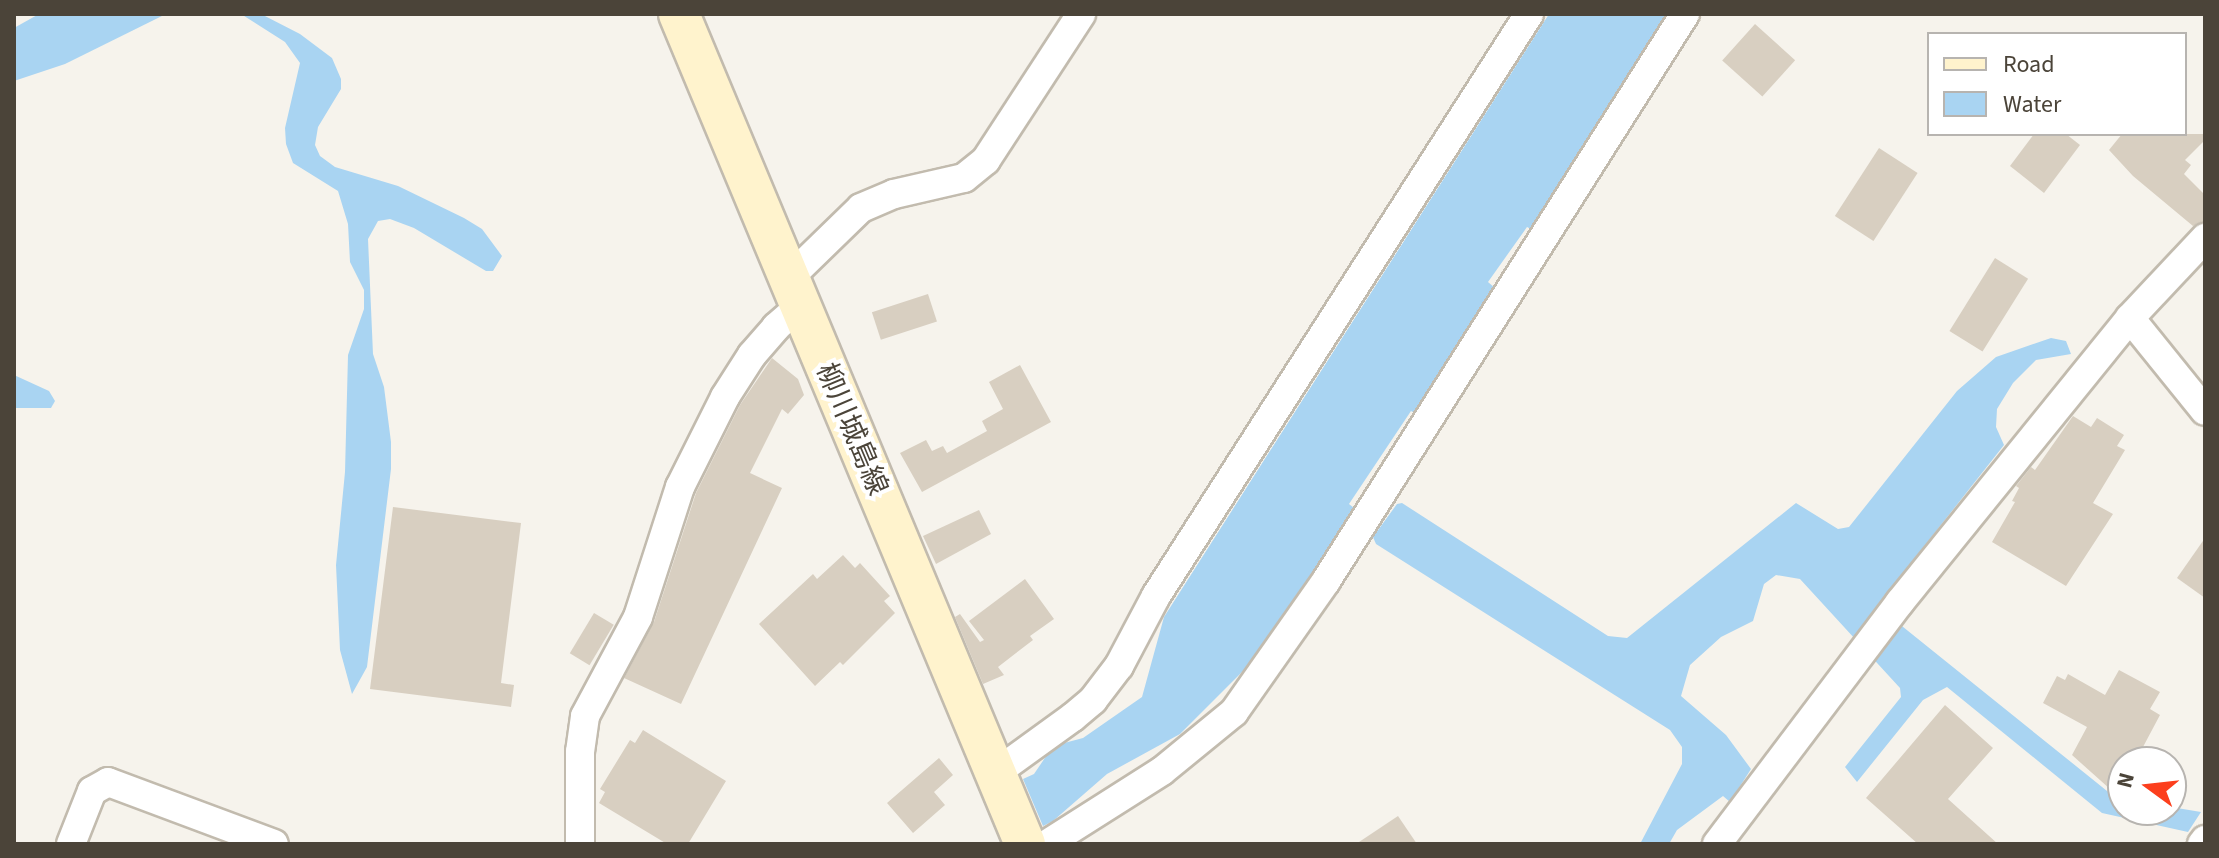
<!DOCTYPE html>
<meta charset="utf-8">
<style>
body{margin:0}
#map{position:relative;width:2219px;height:858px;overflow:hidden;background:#f6f3ec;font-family:"Source Sans 3","Noto Sans JP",sans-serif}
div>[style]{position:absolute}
.water>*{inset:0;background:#a9d4f2}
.building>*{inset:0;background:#d8cfc1;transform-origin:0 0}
.roads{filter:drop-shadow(2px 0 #c2bbae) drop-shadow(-2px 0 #c2bbae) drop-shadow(0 2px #c2bbae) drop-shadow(0 -2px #c2bbae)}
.street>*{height:28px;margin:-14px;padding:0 14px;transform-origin:14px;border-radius:14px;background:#fff}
.secondary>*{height:40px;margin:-20px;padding:0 20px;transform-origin:20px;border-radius:20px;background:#fff3cd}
span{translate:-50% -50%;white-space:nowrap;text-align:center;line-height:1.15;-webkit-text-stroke:8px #fff;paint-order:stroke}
.street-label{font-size:28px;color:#4b4439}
.frame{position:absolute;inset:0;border:16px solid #4b4439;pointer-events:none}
.legend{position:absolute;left:1927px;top:32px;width:260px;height:104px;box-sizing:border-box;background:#fff;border:2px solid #b7b4b0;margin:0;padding:10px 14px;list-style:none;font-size:24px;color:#4b4439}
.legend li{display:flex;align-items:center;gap:16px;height:40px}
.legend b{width:40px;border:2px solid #b7b4b0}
.north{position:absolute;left:2107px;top:746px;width:80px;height:80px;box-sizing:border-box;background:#fff;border:2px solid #b7b4b0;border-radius:50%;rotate:285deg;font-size:22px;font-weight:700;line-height:32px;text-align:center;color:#4b4439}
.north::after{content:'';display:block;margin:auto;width:28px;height:36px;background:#fc3f1d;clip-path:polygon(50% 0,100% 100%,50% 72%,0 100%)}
</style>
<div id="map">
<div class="water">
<div style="clip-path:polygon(39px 14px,166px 14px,65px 64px,14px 81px,14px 28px)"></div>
<div style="clip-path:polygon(241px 14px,261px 14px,300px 34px,332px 58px,341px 79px,341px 89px,318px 127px,315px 145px,320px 156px,335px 167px,398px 186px,464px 218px,482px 229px,502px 256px,493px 271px,486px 271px,414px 228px,390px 219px,378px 221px,368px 239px,373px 354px,384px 387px,391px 442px,391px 469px,367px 667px,352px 694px,340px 650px,336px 565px,345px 472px,348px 355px,364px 309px,364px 290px,350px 262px,348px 224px,338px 191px,293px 163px,286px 144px,285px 128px,300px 63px,285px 42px)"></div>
<div style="clip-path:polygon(1549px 14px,1671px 14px,1533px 230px,1527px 227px,1488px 282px,1496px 289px,1416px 414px,1411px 411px,1349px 504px,1354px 508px,1268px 646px,1180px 734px,1107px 774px,1053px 821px,1043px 826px,1023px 779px,1034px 774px,1053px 746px,1083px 738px,1142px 697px,1164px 617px)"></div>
<div style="clip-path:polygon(2051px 338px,2066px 341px,2071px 354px,2036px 360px,2013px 383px,1997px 409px,1996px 427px,2004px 445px,1877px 606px,2112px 795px,2123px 798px,2123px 810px,2171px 810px,2171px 807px,2201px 812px,2188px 832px,2102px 813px,1947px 687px,1923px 700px,1857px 782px,1845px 767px,1901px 697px,1900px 688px,1800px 579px,1776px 575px,1764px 584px,1753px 621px,1721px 637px,1690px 665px,1681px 696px,1726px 735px,1751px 769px,1730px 802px,1723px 796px,1677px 830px,1669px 844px,1640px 844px,1682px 764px,1682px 747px,1670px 730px,1376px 544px,1373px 537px,1397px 504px,1402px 503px,1608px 636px,1627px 638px,1796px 503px,1838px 529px,1849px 527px,1957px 391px,1996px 357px)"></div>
<div style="clip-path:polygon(14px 375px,49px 391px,55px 401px,51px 408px,14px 408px)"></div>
</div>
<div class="building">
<div style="left:1755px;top:24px;width:54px;height:49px;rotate:42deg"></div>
<div style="clip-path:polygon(2034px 134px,2066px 134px,2080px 145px,2044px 193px,2010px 166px)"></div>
<div style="clip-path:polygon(2122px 134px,2205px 134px,2205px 140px,2185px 160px,2191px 165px,2184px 174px,2205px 195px,2205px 221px,2193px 226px,2133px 176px,2109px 150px)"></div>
<div style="left:1879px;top:148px;width:46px;height:81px;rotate:33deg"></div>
<div style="left:1995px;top:258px;width:39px;height:86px;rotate:32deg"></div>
<div style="left:928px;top:294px;width:29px;height:59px;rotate:72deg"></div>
<div style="clip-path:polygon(772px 358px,798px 379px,804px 395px,788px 414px,782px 409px,750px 473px,782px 488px,681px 704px,624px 678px,654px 622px,696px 493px,740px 405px)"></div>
<div style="clip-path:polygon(1020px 365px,1051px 422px,922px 492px,900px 453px,926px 440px,932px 451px,943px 446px,947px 453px,987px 431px,982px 421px,1003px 409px,989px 382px)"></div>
<div style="clip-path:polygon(2073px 416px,2091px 427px,2097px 418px,2124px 435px,2117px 446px,2125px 450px,2093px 503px,2113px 514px,2066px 586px,1992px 542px,2015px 502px,2012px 501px,2019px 488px,2016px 486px,2031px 467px,2035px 470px)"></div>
<div style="clip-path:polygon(393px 507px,521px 523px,501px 683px,514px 685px,511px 707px,370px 689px)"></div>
<div style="clip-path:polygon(979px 510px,991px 534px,936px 564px,923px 536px)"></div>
<div style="clip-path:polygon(2205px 538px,2205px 598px,2177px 578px)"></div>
<div style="clip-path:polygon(843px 555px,855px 568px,860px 563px,890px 596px,884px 601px,895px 613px,843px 665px,840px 662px,815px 686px,759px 624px,813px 574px,817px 579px)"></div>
<div style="clip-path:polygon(1025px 579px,1054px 619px,1030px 636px,1033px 640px,998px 667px,1004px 675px,983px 684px,955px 617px,960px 614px,980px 642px,984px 640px,969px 621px)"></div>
<div style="left:594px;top:613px;width:23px;height:47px;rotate:31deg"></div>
<div style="clip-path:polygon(2119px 670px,2160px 692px,2150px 709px,2160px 715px,2135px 762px,2123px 762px,2110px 789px,2072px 755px,2087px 727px,2043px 703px,2057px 676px,2065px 680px,2068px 674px,2105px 695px)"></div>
<div style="clip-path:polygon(1945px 705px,1993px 748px,1948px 799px,1998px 844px,1918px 844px,1866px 798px)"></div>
<div style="clip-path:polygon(643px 730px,726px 781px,688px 844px,667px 844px,599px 803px,605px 792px,600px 789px,630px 740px,635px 743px)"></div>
<div style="clip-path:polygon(939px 758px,953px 775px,934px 792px,945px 805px,913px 833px,887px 803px)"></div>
<div style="clip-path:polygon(1398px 816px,1417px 844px,1356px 844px)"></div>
</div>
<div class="roads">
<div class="street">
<div style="left:789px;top:278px;width:100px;rotate:-44.2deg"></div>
<div style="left:861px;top:208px;width:36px;rotate:-23deg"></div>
<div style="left:894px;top:194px;width:72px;rotate:-12.9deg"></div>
<div style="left:964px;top:178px;width:28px;rotate:-39deg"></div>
<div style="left:986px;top:160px;width:174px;rotate:-56.9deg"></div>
<div style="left:2130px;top:318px;width:119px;rotate:51.1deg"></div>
<div style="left:997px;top:772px;width:94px;rotate:-35.9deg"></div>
<div style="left:1073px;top:717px;width:26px;rotate:-40deg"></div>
<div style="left:1093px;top:700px;width:43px;rotate:-52.6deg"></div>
<div style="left:1119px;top:666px;width:79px;rotate:-62.1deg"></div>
<div style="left:1156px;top:596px;width:691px;rotate:-57.34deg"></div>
<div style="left:71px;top:844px;width:57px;rotate:-68.4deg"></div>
<div style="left:92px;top:791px;width:18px;rotate:-29deg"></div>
<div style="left:108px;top:782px;width:177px;rotate:20.5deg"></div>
<div style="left:580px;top:844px;width:92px;rotate:-90deg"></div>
<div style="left:580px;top:752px;width:36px;rotate:-82deg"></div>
<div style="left:585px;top:716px;width:112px;rotate:-61.8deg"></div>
<div style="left:638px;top:617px;width:137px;rotate:-72.1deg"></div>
<div style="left:680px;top:487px;width:101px;rotate:-63.4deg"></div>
<div style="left:725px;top:397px;width:50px;rotate:-57.3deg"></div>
<div style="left:752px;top:355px;width:37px;rotate:-49deg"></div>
<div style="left:776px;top:327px;width:32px;rotate:-41deg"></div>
<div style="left:1047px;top:844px;width:136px;rotate:-32.4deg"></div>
<div style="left:1162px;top:771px;width:93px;rotate:-39.3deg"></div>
<div style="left:1234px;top:712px;width:160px;rotate:-54.9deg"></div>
<div style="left:1326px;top:581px;width:671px;rotate:-57.66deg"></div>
<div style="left:1717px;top:844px;width:303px;rotate:-52.9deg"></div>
<div style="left:1900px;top:602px;width:365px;rotate:-51deg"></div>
<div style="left:2130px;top:318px;width:110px;rotate:-46.8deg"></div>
<div style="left:2202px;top:844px;width:5px;rotate:-53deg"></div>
</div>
<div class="secondary">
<div style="left:679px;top:14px;width:899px;rotate:67.37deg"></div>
</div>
</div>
<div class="street-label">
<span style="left:852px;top:429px;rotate:67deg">柳川城島線</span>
</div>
<div class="frame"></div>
<ul class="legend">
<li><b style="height:10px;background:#fff3cd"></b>Road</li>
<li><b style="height:22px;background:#a9d4f2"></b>Water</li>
</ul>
<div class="north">N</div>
</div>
